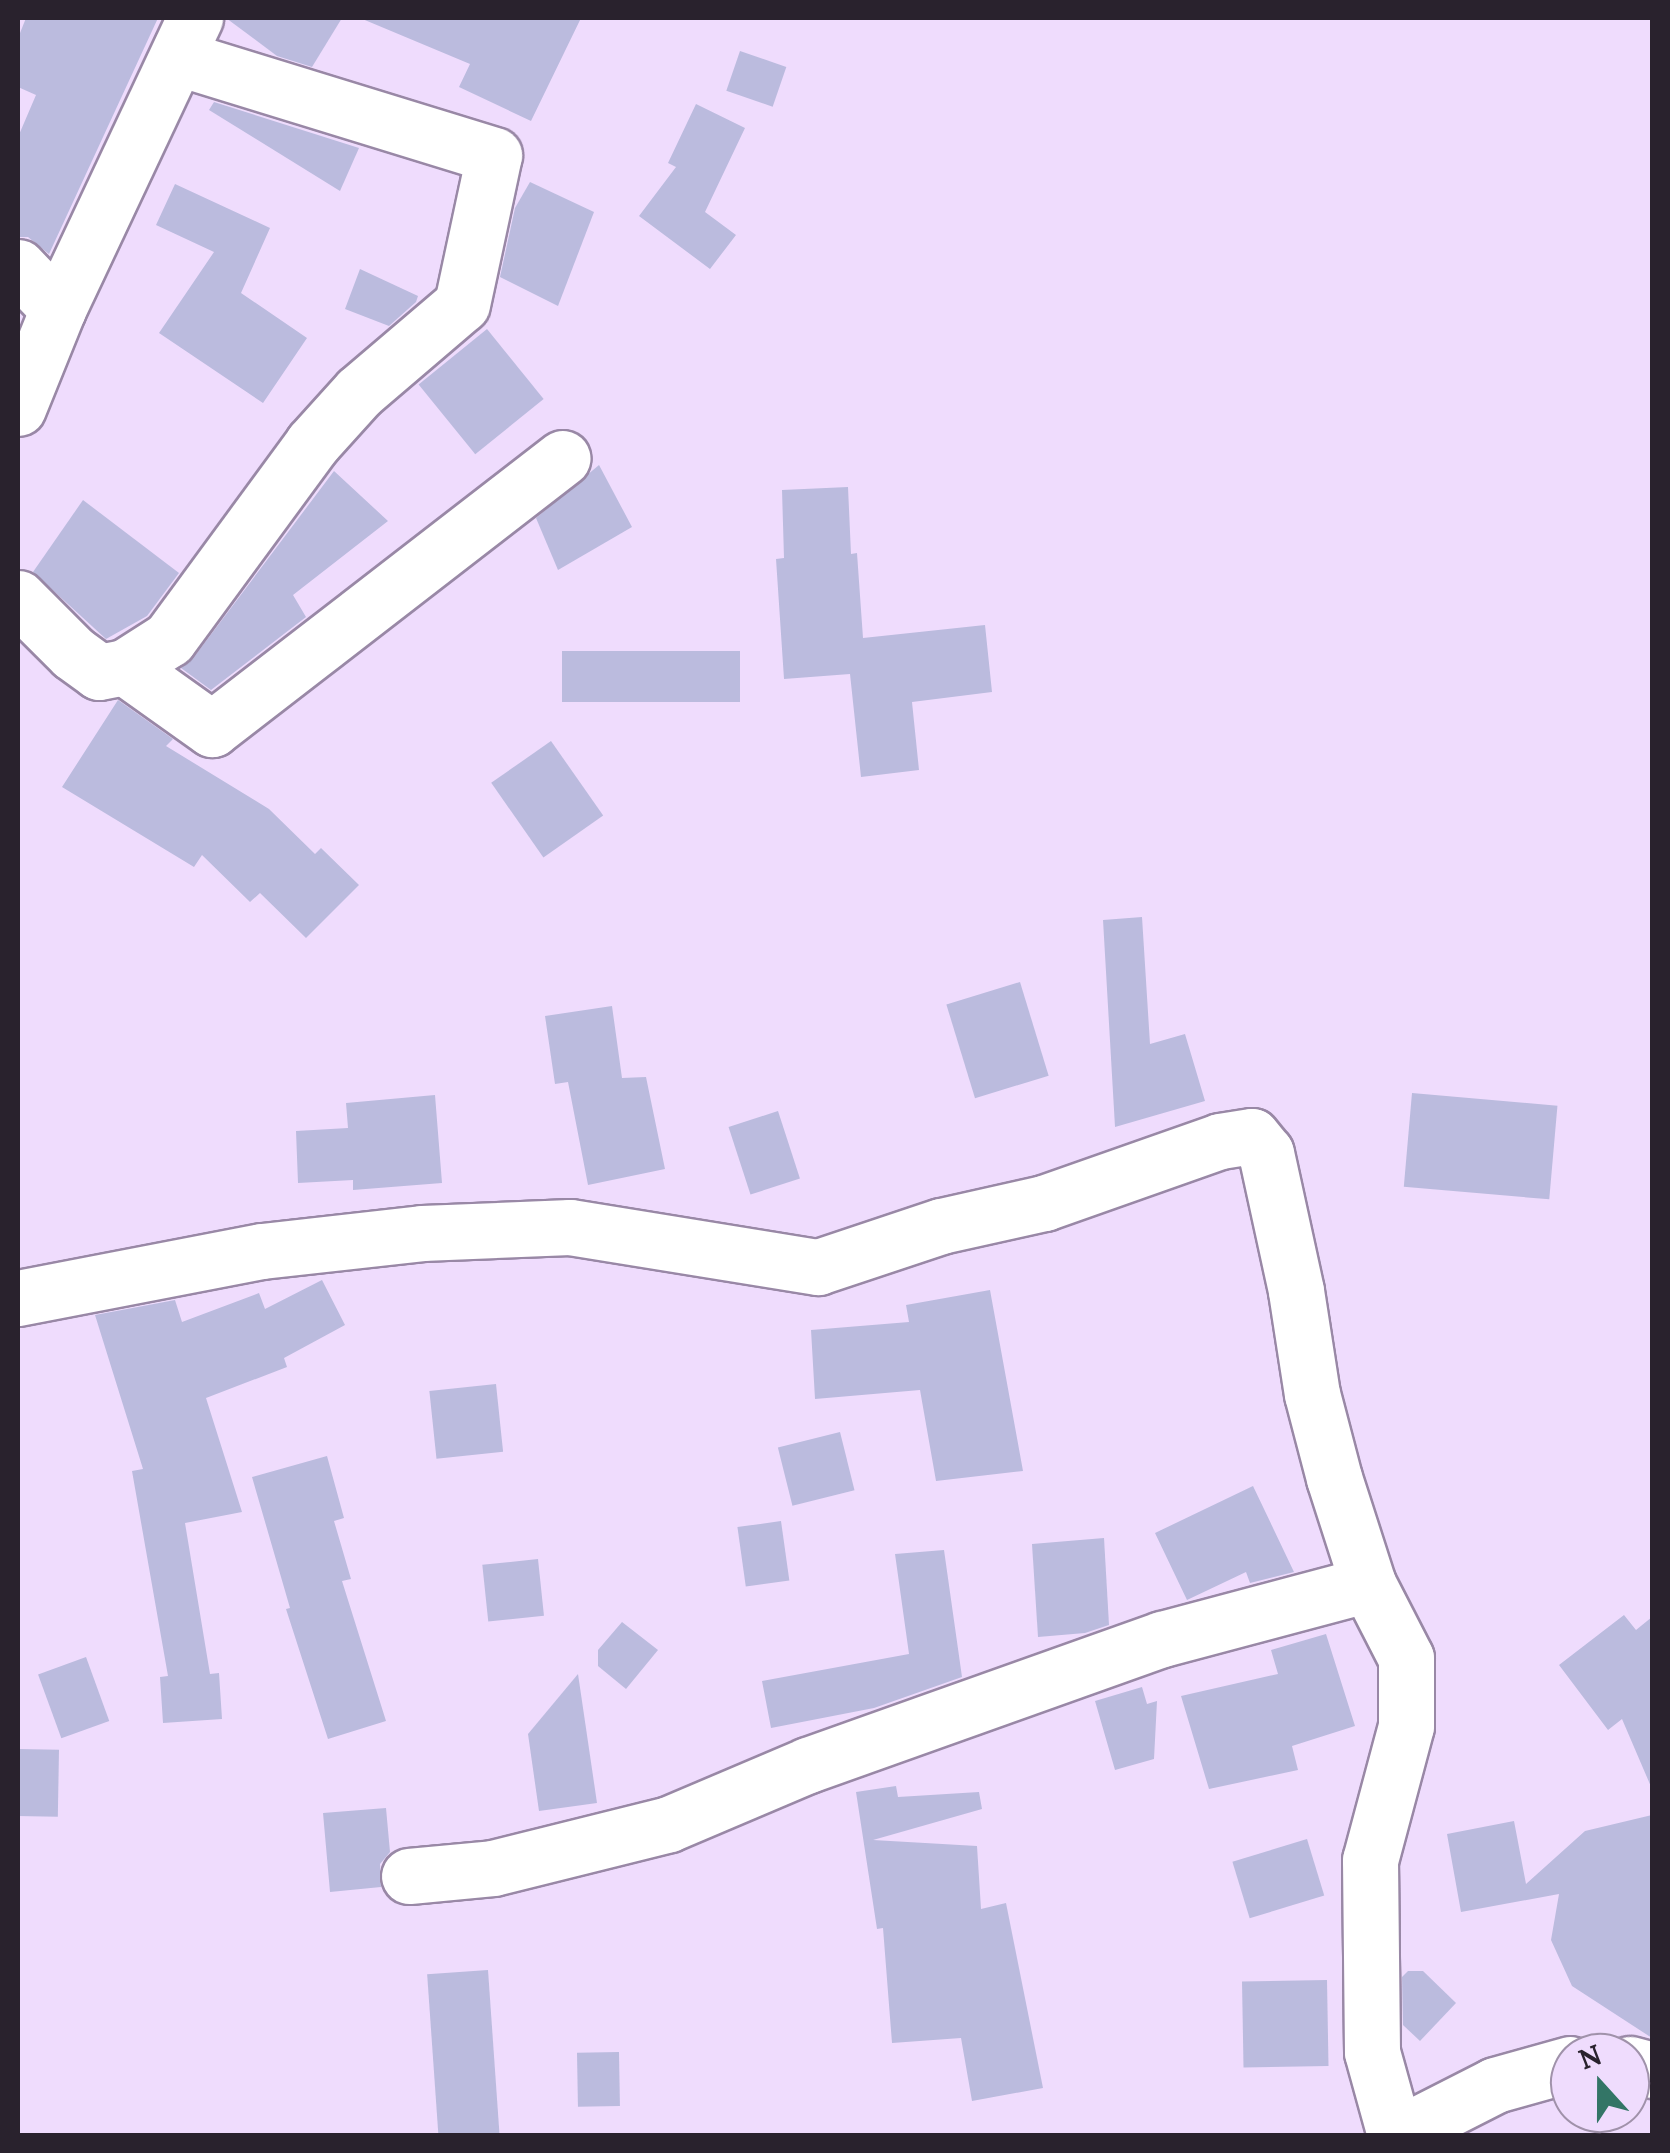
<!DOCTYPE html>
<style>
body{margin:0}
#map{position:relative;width:1670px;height:2153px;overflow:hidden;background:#efdcfd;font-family:Lora,serif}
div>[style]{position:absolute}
.building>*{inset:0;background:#bbbbde;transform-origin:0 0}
.roads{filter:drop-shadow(2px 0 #9988a6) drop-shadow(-2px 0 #9988a6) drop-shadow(0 2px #9988a6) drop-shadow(0 -2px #9988a6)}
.minor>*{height:55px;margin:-27.5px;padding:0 27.5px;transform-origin:27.5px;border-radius:27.5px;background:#fff}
span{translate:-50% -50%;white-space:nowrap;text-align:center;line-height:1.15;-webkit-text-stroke:10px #efdcfd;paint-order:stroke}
.frame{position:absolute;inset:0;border:20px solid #29222d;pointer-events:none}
.north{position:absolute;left:1550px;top:2033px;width:100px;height:100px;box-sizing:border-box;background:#efdcfd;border:2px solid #a092aa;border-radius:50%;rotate:339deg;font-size:28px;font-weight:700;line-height:40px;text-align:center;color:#29222d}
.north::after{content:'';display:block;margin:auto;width:35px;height:45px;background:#337566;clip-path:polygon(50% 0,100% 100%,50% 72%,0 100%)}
</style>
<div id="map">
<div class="building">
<div style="clip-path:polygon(26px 18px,158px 18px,49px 254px,28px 237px,18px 237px,18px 137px,36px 95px,18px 87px,18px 38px)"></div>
<div style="clip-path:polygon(226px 18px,342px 18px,312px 67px,277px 56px)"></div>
<div style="clip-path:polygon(360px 18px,581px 18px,531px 121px,459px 87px,470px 64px)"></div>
<div style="left:740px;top:51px;width:49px;height:42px;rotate:19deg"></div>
<div style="clip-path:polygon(214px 102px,359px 148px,340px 191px,209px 110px)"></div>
<div style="clip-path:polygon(696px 104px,745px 128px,705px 212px,736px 235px,710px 269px,639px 216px,676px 167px,668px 163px)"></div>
<div style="clip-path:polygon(530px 182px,594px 212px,558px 306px,500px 277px,515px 208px)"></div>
<div style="clip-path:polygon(175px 184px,270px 228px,241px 293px,307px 338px,263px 403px,159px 333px,214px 252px,156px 225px)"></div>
<div style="clip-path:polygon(360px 269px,418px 296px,416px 302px,389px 326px,345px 309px)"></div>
<div style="left:487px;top:329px;width:90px;height:88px;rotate:51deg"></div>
<div style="clip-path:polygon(599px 465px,632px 527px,558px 570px,536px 518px)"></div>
<div style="clip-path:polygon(334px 471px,388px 521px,293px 595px,306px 617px,211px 690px,181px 668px,194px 657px)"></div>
<div style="clip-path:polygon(848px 487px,851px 554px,857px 553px,863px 638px,985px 625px,992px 692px,912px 702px,919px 770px,861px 777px,850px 674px,784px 679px,776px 559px,784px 558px,782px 490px)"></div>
<div style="clip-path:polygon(83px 500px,179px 573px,147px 616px,106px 639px,33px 572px)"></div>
<div style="left:562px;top:651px;width:178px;height:51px"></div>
<div style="clip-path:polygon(118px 700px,173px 739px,166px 746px,269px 809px,315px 854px,321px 848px,359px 885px,306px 938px,260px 893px,250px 902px,202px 855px,194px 867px,62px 787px)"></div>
<div style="left:551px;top:741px;width:91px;height:73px;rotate:55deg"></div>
<div style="clip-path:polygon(1142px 917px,1150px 1044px,1185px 1034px,1205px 1101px,1115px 1127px,1103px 920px)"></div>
<div style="left:1020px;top:982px;width:98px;height:77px;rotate:73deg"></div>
<div style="clip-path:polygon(612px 1006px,622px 1078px,646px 1077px,665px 1169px,588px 1185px,568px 1082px,555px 1084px,545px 1016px)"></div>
<div style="left:1412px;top:1093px;width:146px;height:94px;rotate:5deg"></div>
<div style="clip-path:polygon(435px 1095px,442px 1183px,353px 1190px,353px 1180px,298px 1183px,296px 1131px,348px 1128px,346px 1103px)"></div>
<div style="left:778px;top:1111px;width:71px;height:52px;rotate:72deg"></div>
<div style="clip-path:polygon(322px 1280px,345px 1325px,284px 1358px,287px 1367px,206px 1398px,242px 1512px,185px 1523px,210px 1674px,219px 1673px,222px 1719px,163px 1723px,160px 1677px,168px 1676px,132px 1471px,143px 1469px,95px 1315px,175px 1300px,182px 1322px,259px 1293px,265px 1309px)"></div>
<div style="clip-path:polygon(990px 1290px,1023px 1471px,936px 1481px,920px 1390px,815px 1399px,811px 1330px,909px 1322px,906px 1305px)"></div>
<div style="left:496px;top:1384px;width:68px;height:67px;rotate:84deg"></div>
<div style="left:840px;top:1432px;width:60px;height:64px;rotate:76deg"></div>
<div style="clip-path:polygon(327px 1456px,344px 1518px,334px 1521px,351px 1579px,342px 1581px,386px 1721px,328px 1739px,286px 1609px,290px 1608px,252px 1477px)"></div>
<div style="clip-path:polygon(1253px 1486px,1294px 1572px,1250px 1583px,1246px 1572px,1187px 1600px,1155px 1533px)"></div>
<div style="left:781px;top:1521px;width:60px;height:44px;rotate:82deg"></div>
<div style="clip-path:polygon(1104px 1538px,1109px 1625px,1085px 1633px,1038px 1637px,1032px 1544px)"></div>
<div style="clip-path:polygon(944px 1550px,962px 1677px,874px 1708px,771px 1728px,762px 1681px,909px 1654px,895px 1554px)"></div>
<div style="left:538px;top:1559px;width:57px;height:56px;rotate:84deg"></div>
<div style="clip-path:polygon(1624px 1615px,1636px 1630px,1652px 1617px,1652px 1789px,1622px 1719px,1608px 1730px,1559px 1665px)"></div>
<div style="clip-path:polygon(622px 1622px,658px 1650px,626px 1689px,598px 1666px,598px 1650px)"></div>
<div style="clip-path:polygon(1326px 1634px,1355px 1726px,1292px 1746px,1298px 1770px,1209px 1789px,1181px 1696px,1278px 1674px,1271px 1650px)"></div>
<div style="left:86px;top:1657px;width:68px;height:51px;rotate:70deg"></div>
<div style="clip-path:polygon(578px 1674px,597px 1803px,539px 1811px,528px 1734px)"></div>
<div style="clip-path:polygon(1142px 1687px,1147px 1704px,1157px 1701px,1154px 1759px,1115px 1770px,1095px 1701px)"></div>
<div style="left:18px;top:1749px;width:41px;height:67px;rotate:1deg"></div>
<div style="clip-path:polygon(896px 1786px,898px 1797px,979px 1792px,982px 1809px,873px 1840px,977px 1846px,981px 1909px,1006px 1903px,1043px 2088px,972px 2101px,961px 2038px,892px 2043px,883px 1928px,877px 1929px,856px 1792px)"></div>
<div style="clip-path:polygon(386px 1808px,390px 1852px,380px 1864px,381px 1887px,330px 1892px,323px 1813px)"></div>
<div style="clip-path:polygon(1652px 1815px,1652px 2038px,1572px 1986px,1551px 1940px,1559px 1894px,1461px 1912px,1447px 1834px,1514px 1821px,1526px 1884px,1585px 1831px)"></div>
<div style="left:1307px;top:1839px;width:59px;height:78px;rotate:73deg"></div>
<div style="left:488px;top:1970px;width:167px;height:61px;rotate:86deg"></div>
<div style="clip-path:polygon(1408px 1971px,1423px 1971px,1456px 2003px,1420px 2041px,1403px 2025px,1402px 1977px)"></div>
<div style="left:1327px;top:1980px;width:86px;height:85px;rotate:89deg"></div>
<div style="left:619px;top:2052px;width:54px;height:42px;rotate:89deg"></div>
</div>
<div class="roads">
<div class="minor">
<div style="left:18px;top:267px;width:58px;rotate:46.4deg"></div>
<div style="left:18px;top:408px;width:107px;rotate:-68deg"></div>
<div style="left:58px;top:309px;width:322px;rotate:-64.8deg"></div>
<div style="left:18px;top:598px;width:78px;rotate:45deg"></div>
<div style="left:73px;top:653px;width:32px;rotate:36deg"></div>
<div style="left:99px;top:672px;width:26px;rotate:-11deg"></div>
<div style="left:125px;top:667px;width:52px;rotate:-32.5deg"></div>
<div style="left:169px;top:639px;width:242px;rotate:-53.7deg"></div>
<div style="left:312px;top:444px;width:70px;rotate:-47.9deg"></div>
<div style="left:359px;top:392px;width:135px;rotate:-40.5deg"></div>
<div style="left:462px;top:304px;width:152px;rotate:-77.9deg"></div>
<div style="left:494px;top:155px;width:331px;rotate:-162.9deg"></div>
<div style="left:125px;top:667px;width:107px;rotate:35.5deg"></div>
<div style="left:212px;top:729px;width:443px;rotate:-37.7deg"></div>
<div style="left:18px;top:1298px;width:248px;rotate:-10.9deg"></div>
<div style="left:262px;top:1251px;width:161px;rotate:-6.4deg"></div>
<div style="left:422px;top:1233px;width:148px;rotate:-2.3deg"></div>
<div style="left:570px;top:1227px;width:251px;rotate:9.2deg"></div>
<div style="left:818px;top:1267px;width:130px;rotate:-18.4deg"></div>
<div style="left:941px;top:1226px;width:106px;rotate:-12.6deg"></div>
<div style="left:1044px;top:1203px;width:187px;rotate:-19.4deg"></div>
<div style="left:1220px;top:1141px;width:32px;rotate:-9deg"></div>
<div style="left:1252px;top:1136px;width:22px;rotate:51deg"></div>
<div style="left:1266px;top:1153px;width:141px;rotate:77.7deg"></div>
<div style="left:1296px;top:1291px;width:104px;rotate:81.2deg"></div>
<div style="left:1312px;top:1394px;width:87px;rotate:75.3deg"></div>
<div style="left:1334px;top:1478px;width:111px;rotate:72.2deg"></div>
<div style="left:1368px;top:1584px;width:83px;rotate:62.8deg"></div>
<div style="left:1406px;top:1658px;width:68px;rotate:90deg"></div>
<div style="left:1406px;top:1726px;width:139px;rotate:105deg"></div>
<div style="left:1370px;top:1860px;width:192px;rotate:89.4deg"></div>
<div style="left:1372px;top:2052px;width:86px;rotate:74.5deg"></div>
<div style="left:409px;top:1876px;width:84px;rotate:-5.4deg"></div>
<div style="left:493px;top:1868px;width:181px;rotate:-14deg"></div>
<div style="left:669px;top:1824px;width:151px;rotate:-23deg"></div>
<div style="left:808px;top:1765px;width:376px;rotate:-19.6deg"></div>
<div style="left:1162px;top:1639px;width:213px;rotate:-14.9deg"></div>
<div style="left:1630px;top:2064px;width:23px;rotate:15deg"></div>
<div style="left:1395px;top:2136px;width:112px;rotate:-27deg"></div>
<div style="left:1495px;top:2085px;width:78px;rotate:-15.6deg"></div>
</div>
</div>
<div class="frame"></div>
<div class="north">N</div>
</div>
